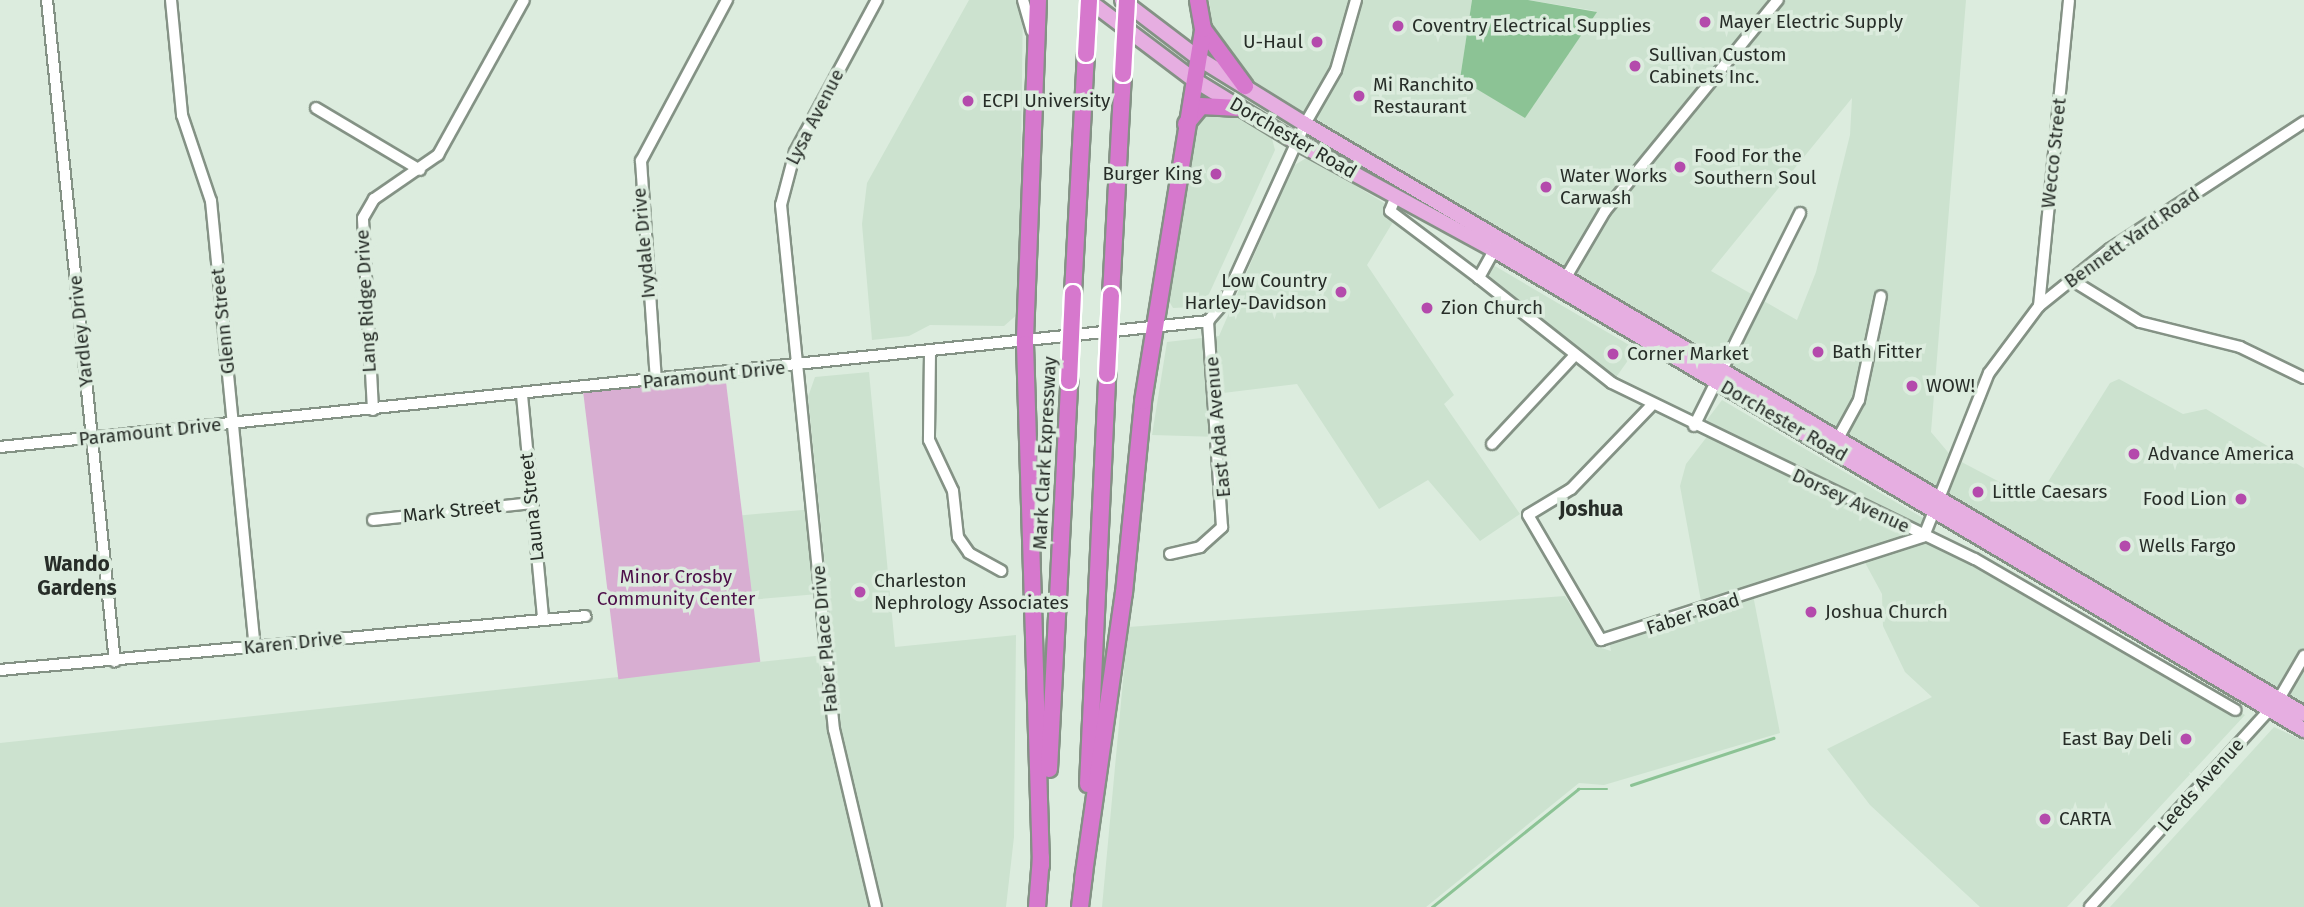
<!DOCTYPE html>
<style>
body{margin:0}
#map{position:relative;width:2304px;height:907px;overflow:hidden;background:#dcecde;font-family:"Fira Sans",sans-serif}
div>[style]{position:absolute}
.built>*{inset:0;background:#cce2cf;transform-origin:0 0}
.green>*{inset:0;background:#d8aed2;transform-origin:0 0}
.water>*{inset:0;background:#8cc395}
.stream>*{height:2.5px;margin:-1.25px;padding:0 1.25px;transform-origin:1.25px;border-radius:1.25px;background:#8cc395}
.roads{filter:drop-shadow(2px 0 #849285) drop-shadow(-2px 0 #849285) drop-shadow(0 2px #849285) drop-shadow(0 -2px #849285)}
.minor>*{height:10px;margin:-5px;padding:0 5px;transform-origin:5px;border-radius:5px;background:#fff}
.major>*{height:14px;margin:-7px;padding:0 7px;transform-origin:7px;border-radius:7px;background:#e6aee1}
.highway>*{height:16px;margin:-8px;padding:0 8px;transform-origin:8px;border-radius:8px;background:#d678cd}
.bridges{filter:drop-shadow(2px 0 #fff) drop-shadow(-2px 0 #fff) drop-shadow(0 2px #fff) drop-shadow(0 -2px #fff)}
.highway-bridge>*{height:16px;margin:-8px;padding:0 8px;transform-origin:8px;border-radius:8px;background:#d678cd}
.dots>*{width:19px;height:19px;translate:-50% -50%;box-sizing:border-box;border:4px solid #dcecde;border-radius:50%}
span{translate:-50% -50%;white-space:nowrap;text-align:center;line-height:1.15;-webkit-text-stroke:7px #dcecde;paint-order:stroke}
.poi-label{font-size:19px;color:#272d28}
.left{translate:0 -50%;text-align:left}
.right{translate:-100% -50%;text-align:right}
.street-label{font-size:19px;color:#272d28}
.park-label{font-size:19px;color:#4d0f49}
.neighbourhood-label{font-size:21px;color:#272d28;font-weight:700}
</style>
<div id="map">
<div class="built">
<div style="clip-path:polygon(969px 0,1023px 0,1019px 313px,1004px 326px,930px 325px,909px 336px,872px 340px,862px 224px,867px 183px)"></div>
<div style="clip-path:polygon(evenodd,1209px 0,1472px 0,1460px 79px,1596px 11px,1528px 0,1966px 0,1931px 432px,1952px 457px,2036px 501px,2110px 383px,2119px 379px,2183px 414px,2206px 409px,2304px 468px,2304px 705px,1476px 218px,1244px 75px,1216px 47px,1209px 0,1852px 98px,1850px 135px,1816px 272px,1797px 320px,1711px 271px,1852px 98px)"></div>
<div style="clip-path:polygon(1231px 111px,1271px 135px,1275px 150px,1209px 294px,1193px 307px,1173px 308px,1166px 296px,1194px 131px,1204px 112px)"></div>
<div style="clip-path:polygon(1308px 157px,1399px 212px,1367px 265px,1454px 395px,1444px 404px,1520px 514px,1480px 541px,1428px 480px,1379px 509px,1297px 384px,1215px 394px,1219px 437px,1152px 435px,1167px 342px,1219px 336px,1293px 166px)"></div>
<div style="clip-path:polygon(1488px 262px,1636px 349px,1612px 383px,1479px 278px)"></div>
<div style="clip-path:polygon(869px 372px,895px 647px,1016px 635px,1014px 837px,1006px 907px,0 907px,0 743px,834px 654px,808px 397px,815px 377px)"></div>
<div style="clip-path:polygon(1722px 400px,1928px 521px,1924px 535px,2245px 715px,2067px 907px,1980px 907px,1870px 805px,1827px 749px,1932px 697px,1905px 672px,1883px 626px,1882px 594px,1862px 557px,1753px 595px,1780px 733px,1604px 785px,1579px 783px,1426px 907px,1102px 907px,1128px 627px,1565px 596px,1598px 647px,1611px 651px,1609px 641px,1703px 612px,1680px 486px,1686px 464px,1709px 434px,1700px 429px)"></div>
<div style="left:814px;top:509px;width:85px;height:72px;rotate:85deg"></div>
<div style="clip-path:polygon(2274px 727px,2304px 741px,2304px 907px,2110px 907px)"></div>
</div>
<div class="green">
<div style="left:725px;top:374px;width:290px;height:143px;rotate:83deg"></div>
</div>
<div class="water">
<div style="clip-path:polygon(1472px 0,1528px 0,1597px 12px,1525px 118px,1460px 79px)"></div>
</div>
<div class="stream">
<div style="left:1631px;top:785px;width:150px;rotate:-18.3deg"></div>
<div style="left:1432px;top:907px;width:188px;rotate:-38.9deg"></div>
<div style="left:1578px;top:789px;width:29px"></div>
</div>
<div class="roads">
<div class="minor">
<div style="left:47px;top:0;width:665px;rotate:84.14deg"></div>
<div style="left:171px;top:0;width:116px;rotate:84.5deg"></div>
<div style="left:182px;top:115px;width:91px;rotate:71.4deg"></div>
<div style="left:211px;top:201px;width:447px;rotate:84.4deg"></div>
<div style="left:1023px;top:0;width:32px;rotate:74deg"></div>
<div style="left:316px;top:108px;width:121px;rotate:30.8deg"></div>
<div style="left:1396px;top:196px;width:16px;rotate:112deg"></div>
<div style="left:1390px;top:211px;width:111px;rotate:37deg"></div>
<div style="left:1497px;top:245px;width:38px;rotate:119deg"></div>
<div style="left:1479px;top:278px;width:169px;rotate:38.3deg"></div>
<div style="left:1612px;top:383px;width:403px;rotate:25.9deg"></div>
<div style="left:1975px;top:559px;width:301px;rotate:30.1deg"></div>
<div style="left:2070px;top:279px;width:82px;rotate:31.6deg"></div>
<div style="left:2140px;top:322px;width:103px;rotate:14deg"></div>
<div style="left:2240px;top:347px;width:71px;rotate:25.8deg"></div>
<div style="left:1562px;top:284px;width:85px;rotate:-59.5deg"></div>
<div style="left:1605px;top:211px;width:273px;rotate:-50.7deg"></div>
<div style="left:2039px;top:306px;width:307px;rotate:-84.4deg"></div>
<div style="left:930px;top:353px;width:87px;rotate:90.7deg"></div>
<div style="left:929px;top:440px;width:56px;rotate:64.8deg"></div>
<div style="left:953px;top:491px;width:46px;rotate:83.8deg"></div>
<div style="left:958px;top:537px;width:19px;rotate:55deg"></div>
<div style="left:969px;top:553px;width:37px;rotate:29deg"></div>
<div style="left:656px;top:381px;width:221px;rotate:-93.9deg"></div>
<div style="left:641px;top:161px;width:183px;rotate:-61.9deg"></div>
<div style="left:522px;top:395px;width:225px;rotate:84.6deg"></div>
<div style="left:1651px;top:406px;width:115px;rotate:133.9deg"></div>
<div style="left:1571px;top:489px;width:50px;rotate:148.8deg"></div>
<div style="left:1528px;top:515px;width:145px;rotate:59.7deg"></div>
<div style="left:1601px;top:640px;width:339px;rotate:-17.8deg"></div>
<div style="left:373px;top:410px;width:192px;rotate:-93deg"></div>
<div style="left:363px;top:218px;width:22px;rotate:-60deg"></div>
<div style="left:374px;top:199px;width:78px;rotate:-34.5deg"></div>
<div style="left:438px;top:155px;width:177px;rotate:-61deg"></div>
<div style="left:1694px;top:426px;width:238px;rotate:-63.5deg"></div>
<div style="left:1492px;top:444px;width:119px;rotate:-47deg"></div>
<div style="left:1835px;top:444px;width:50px;rotate:-61.4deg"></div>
<div style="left:1859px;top:400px;width:106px;rotate:-78.1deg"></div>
<div style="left:0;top:447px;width:1215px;rotate:-5.95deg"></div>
<div style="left:1208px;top:321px;width:23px;rotate:-49deg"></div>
<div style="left:1223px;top:304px;width:198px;rotate:-65.5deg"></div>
<div style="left:1305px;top:124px;width:62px;rotate:-60.1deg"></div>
<div style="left:1336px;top:70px;width:73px;rotate:-74.1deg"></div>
<div style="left:373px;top:520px;width:160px;rotate:-6.1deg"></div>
<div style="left:1924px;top:536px;width:175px;rotate:-68.3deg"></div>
<div style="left:1989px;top:373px;width:84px;rotate:-53.3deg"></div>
<div style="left:2039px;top:306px;width:91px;rotate:-38.8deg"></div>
<div style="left:2110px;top:249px;width:232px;rotate:-33.2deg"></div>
<div style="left:1170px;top:554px;width:31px;rotate:-13deg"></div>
<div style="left:1200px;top:547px;width:30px;rotate:-42deg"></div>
<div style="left:1222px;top:527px;width:206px;rotate:-93.9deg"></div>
<div style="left:0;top:670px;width:588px;rotate:-5.26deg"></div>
<div style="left:876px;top:907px;width:182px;rotate:-103.3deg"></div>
<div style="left:834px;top:730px;width:528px;rotate:-95.76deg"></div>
<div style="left:781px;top:205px;width:55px;rotate:-75.2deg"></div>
<div style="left:795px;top:152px;width:173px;rotate:-61.7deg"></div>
<div style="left:2090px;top:907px;width:281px;rotate:-47.7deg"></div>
<div style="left:2279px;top:699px;width:50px;rotate:-59.8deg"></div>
</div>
<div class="major">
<div style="left:1088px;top:0;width:131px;rotate:37deg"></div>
<div style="left:1193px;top:79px;width:121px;rotate:31.5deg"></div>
<div style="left:1296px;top:142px;width:226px;rotate:28.6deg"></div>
<div style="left:1494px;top:250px;width:942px;rotate:30.65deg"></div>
<div style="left:1122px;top:0;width:96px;rotate:37.3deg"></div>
<div style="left:1198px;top:58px;width:126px;rotate:31.7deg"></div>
<div style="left:1305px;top:124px;width:1160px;rotate:30.57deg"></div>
</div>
<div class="highway">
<div style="left:1038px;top:0;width:344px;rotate:92.2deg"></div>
<div style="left:1025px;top:344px;width:522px;rotate:88.24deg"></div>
<div style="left:1203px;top:29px;width:71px;rotate:53.6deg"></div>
<div style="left:1186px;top:124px;width:23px;rotate:-50deg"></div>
<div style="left:1201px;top:106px;width:38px;rotate:3deg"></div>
<div style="left:1073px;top:293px;width:239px;rotate:-86.9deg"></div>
<div style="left:1111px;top:295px;width:221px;rotate:-86.9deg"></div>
<div style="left:1049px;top:769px;width:389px;rotate:-87deg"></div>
<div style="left:1088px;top:784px;width:410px;rotate:-87.3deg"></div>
<div style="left:1083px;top:880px;width:290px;rotate:-81.9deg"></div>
<div style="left:1124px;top:593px;width:193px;rotate:-84.3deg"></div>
<div style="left:1143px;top:401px;width:377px;rotate:-80.8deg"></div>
<div style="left:1203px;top:29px;width:29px;rotate:-100deg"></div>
<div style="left:1037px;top:907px;width:50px;rotate:-85.4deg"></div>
<div style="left:1080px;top:907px;width:35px;rotate:-83deg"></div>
</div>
</div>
<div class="bridges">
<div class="highway-bridge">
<div style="left:1086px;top:54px;width:54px;rotate:-86.8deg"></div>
<div style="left:1123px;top:74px;width:74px;rotate:-86.9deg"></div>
<div style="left:1107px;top:374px;width:79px;rotate:-87.1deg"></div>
<div style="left:1069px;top:381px;width:88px;rotate:-87.4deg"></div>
</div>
</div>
<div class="dots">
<div style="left:1705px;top:22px;background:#b44aac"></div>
<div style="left:1398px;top:26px;background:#b44aac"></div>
<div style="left:1317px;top:42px;background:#b44aac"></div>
<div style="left:1635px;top:66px;background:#b44aac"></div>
<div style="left:1359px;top:96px;background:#b44aac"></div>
<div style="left:968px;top:101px;background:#b44aac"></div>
<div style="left:1680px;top:167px;background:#b44aac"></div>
<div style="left:1216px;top:174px;background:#b44aac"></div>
<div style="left:1546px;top:187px;background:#b44aac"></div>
<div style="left:1341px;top:292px;background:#b44aac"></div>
<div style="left:1427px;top:308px;background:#b44aac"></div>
<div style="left:1818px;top:352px;background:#b44aac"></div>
<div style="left:1613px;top:354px;background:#b44aac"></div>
<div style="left:1912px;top:386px;background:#b44aac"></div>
<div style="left:2134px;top:454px;background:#b44aac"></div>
<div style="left:1978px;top:492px;background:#b44aac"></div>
<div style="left:2241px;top:499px;background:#b44aac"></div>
<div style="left:2125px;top:546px;background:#b44aac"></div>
<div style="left:860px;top:592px;background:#b44aac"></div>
<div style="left:1811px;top:612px;background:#b44aac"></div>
<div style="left:2186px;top:739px;background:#b44aac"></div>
<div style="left:2045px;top:819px;background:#b44aac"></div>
</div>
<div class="poi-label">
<span class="left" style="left:1719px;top:22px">Mayer Electric Supply</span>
<span class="left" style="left:1412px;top:26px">Coventry Electrical Supplies</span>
<span class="right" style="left:1303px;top:42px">U-Haul</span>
<span class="left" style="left:1649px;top:66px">Sullivan Custom<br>Cabinets Inc.</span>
<span class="left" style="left:1373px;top:96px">Mi Ranchito<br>Restaurant</span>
<span class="left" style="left:982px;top:101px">ECPI University</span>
<span class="left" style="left:1694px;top:167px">Food For the<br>Southern Soul</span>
<span class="right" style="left:1202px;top:174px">Burger King</span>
<span class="left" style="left:1560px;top:187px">Water Works<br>Carwash</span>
<span class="right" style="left:1327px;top:292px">Low Country<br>Harley-Davidson</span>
<span class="left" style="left:1441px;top:308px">Zion Church</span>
<span class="left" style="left:1832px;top:352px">Bath Fitter</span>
<span class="left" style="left:1627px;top:354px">Corner Market</span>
<span class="left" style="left:1926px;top:386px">WOW!</span>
<span class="left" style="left:2148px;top:454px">Advance America</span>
<span class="left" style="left:1992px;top:492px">Little Caesars</span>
<span class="right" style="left:2227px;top:499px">Food Lion</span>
<span class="left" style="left:2139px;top:546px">Wells Fargo</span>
<span class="left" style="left:874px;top:592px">Charleston<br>Nephrology Associates</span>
<span class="left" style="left:1825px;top:612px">Joshua Church</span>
<span class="right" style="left:2172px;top:739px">East Bay Deli</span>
<span class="left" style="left:2059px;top:819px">CARTA</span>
</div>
<div class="street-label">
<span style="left:815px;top:117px;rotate:-63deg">Lysa Avenue</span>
<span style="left:1293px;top:138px;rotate:30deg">Dorchester Road</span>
<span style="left:2054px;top:153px;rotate:-84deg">Wecco Street</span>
<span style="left:2132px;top:238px;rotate:-35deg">Bennett Yard Road</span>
<span style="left:644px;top:243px;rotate:-95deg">Ivydale Drive</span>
<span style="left:366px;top:301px;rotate:-93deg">Lang Ridge Drive</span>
<span style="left:223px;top:321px;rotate:-96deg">Glenn Street</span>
<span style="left:81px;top:331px;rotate:-96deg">Yardley Drive</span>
<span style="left:714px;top:375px;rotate:-6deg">Paramount Drive</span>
<span style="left:1784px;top:421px;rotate:30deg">Dorchester Road</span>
<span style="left:1218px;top:427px;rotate:-95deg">East Ada Avenue</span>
<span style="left:150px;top:432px;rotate:-6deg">Paramount Drive</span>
<span style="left:1045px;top:453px;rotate:-87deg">Mark Clark Expressway</span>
<span style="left:1851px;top:501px;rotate:25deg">Dorsey Avenue</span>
<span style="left:532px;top:507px;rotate:-96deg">Launa Street</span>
<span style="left:452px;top:511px;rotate:-6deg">Mark Street</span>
<span style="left:1693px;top:614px;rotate:-18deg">Faber Road</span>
<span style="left:825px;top:639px;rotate:-95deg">Faber Place Drive</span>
<span style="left:293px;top:643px;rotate:-6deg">Karen Drive</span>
<span style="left:2201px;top:785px;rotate:-48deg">Leeds Avenue</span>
</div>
<div class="park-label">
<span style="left:676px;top:588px">Minor Crosby<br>Community Center</span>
</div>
<div class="neighbourhood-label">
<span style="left:1591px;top:509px">Joshua</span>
<span style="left:77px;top:576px">Wando<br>Gardens</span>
</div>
</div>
